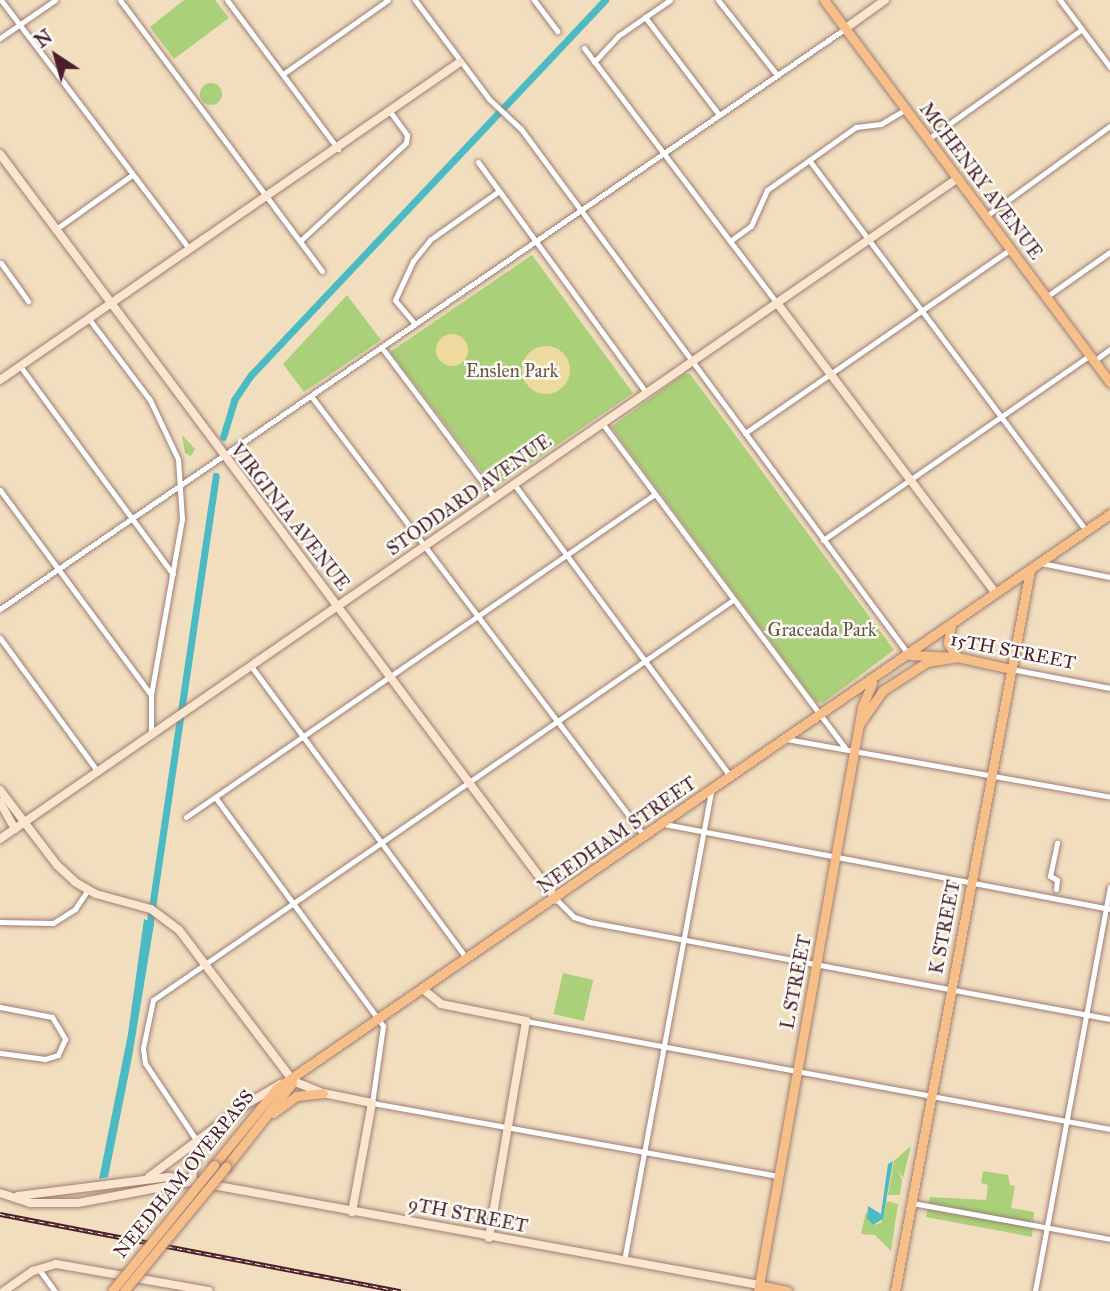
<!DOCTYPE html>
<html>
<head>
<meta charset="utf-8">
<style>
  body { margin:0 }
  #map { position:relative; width:1110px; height:1291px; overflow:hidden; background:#f1debf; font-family:"IM FELL Great Primer",serif }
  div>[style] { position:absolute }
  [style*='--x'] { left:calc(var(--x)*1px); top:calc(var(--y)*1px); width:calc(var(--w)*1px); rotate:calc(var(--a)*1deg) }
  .green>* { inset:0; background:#abd07a; transform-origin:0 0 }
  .round { border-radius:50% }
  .sand>* { inset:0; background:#eeda9e }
  .water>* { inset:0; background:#4bbac2 }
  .canal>* { height:7px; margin:-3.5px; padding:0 3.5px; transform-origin:3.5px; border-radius:3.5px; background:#4bbac2 }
  .roads { filter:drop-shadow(0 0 2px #9e7e75) drop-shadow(0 0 2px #9e7e75) }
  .street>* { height:5px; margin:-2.5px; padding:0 2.5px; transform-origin:2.5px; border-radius:2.5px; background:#fff }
  .secondary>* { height:8px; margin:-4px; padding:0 4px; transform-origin:4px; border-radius:4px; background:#fce5cf }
  .primary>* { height:9px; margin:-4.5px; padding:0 4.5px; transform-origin:4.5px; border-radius:4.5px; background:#f7be87 }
  .rail>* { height:4.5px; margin-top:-2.25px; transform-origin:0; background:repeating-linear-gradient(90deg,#fdfcf7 0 5px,#4a1f2b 0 10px); box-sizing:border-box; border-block:2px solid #4a1f2b }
  .bridges { filter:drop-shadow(0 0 2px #9e7e75) drop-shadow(0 0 2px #9e7e75) }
  .primary-bridge>* { height:9px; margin:-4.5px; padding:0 4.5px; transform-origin:4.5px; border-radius:4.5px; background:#f7be87 }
  span { translate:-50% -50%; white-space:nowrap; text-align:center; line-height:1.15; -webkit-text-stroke:5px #fdfcf7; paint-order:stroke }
  .street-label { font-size:19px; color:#4a1f2b }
  .park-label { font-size:19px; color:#675443 }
  .north { position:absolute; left:21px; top:21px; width:70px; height:70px; -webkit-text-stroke:5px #fdfcf7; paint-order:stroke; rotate:324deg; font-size:19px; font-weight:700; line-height:28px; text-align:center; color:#4a1f2b }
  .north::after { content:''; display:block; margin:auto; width:24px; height:32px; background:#4a1f2b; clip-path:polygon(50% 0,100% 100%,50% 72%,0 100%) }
</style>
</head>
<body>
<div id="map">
  <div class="green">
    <div style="clip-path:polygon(184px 0,215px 0,229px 18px,174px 59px,150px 27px)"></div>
    <div class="round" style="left:200px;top:83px;width:22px;height:22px"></div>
    <div style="clip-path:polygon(532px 255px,633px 393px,497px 486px,492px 485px,390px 352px)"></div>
    <div style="clip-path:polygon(347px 295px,381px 340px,304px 392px,283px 364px)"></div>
    <div style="clip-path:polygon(684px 374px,690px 374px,894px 650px,823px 703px,816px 702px,611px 427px)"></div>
    <div style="clip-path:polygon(182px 435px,195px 449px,191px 456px,185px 453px)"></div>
    <div style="left:563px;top:973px;width:31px;height:42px;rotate:13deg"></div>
    <div style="clip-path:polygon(911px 1146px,903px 1178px,898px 1170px,902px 1180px,900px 1195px,888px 1195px,894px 1161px)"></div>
    <div style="clip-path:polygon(983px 1171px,1008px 1175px,1010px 1185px,1015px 1186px,1011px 1208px,1034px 1212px,1032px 1237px,926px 1217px,930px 1197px,986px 1200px,988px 1185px,981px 1183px)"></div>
    <div style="clip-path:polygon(887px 1201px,898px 1204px,891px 1251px,875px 1235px,861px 1234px,866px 1212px,873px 1225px,881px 1223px)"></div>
  </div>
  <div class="sand">
    <div class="round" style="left:436px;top:334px;width:32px;height:32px"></div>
    <div class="round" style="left:522px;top:346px;width:48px;height:48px"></div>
  </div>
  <div class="water">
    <div style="clip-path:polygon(144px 919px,154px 924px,132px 1057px,108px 1177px,99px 1179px,128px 1034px)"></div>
    <div style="clip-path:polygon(893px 1161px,883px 1219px,873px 1225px,867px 1218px,868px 1206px,881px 1214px,888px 1164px)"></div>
  </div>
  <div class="canal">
    <div style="--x:223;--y:437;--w:39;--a:-73"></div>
    <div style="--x:234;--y:400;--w:30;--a:-56"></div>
    <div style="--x:251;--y:375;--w:516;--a:-46.65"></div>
    <div style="--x:149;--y:928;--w:457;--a:-81.6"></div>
  </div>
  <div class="roads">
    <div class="street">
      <div style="--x:1;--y:0;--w:312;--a:52.9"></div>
      <div style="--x:120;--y:0;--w:338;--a:53.3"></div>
      <div style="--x:227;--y:0;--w:186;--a:53.3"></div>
      <div style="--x:415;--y:0;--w:124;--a:53.2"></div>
      <div style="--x:489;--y:99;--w:44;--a:43.2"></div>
      <div style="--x:521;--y:129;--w:654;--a:53.59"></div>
      <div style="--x:534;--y:0;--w:39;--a:53"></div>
      <div style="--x:718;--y:0;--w:95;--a:51.8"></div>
      <div style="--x:1060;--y:0;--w:84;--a:53.3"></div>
      <div style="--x:645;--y:17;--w:123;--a:52.9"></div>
      <div style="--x:0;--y:38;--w:67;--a:-34.6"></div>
      <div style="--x:584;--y:48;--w:320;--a:52.9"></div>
      <div style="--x:594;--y:62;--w:35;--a:-47"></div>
      <div style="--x:618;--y:36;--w:63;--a:-34.7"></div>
      <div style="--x:283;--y:74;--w:128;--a:-35.2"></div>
      <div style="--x:928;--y:139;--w:189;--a:-35.5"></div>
      <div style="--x:809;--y:160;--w:462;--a:53.2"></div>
      <div style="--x:478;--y:162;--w:285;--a:53.9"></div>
      <div style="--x:986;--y:216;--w:153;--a:-36"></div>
      <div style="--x:56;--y:229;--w:93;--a:-35.4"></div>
      <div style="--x:300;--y:241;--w:144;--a:-42.8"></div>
      <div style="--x:406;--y:143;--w:8;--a:-83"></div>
      <div style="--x:407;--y:135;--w:29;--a:-126"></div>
      <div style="--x:730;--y:241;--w:26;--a:-36"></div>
      <div style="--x:751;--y:226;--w:39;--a:-66"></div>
      <div style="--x:767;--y:190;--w:109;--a:-35.3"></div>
      <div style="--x:856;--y:127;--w:25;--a:-7"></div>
      <div style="--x:881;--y:124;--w:29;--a:-31"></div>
      <div style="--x:1;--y:263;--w:47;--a:54.6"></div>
      <div style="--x:1046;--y:297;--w:78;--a:-35.1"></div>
      <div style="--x:89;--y:319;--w:101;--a:53"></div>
      <div style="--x:150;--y:400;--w:65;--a:64.6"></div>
      <div style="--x:178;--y:459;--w:60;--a:86.2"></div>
      <div style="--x:182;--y:519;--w:179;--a:100"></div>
      <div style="--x:151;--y:695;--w:37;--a:90"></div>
      <div style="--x:415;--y:324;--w:31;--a:-130"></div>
      <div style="--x:395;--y:300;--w:43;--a:-65.2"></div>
      <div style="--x:413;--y:261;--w:28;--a:-51"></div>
      <div style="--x:431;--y:239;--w:83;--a:-35.2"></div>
      <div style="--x:382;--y:348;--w:186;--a:53.1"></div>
      <div style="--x:1094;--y:361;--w:20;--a:-37"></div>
      <div style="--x:20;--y:366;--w:258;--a:53.7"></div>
      <div style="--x:311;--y:396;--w:553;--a:52.86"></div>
      <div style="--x:602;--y:423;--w:406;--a:53.2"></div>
      <div style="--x:745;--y:433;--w:323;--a:-34.7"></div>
      <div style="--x:514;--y:484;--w:365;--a:53.5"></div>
      <div style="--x:0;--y:490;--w:255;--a:53.6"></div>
      <div style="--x:823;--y:540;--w:325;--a:-34.7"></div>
      <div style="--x:1041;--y:563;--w:70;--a:11.5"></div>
      <div style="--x:0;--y:609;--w:1026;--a:-34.48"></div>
      <div style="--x:0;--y:638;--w:166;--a:53.8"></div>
      <div style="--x:251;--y:666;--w:364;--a:53.6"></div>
      <div style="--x:1011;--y:669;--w:101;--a:10.9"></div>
      <div style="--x:786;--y:739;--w:329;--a:10.1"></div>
      <div style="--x:215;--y:797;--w:284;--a:53.7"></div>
      <div style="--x:383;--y:1026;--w:78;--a:98.1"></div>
      <div style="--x:372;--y:1103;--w:413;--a:10.2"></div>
      <div style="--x:186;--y:817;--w:569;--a:-34.56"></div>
      <div style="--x:664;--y:824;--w:454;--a:10.8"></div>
      <div style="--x:1056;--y:889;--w:9;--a:-84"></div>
      <div style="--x:1057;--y:880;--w:8;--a:-150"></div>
      <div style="--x:1050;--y:876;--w:34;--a:-78"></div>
      <div style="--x:556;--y:899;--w:25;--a:45"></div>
      <div style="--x:574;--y:917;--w:16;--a:18"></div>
      <div style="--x:589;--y:922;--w:530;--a:10.55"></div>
      <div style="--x:0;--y:922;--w:53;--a:1.1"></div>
      <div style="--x:53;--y:923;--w:26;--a:-32"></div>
      <div style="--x:75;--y:909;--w:23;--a:-56"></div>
      <div style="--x:0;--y:1007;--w:53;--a:10.9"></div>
      <div style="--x:52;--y:1017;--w:26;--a:59"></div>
      <div style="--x:65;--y:1039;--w:17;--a:114"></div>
      <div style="--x:58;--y:1055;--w:14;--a:163"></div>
      <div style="--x:45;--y:1059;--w:45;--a:-172.4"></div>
      <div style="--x:526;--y:1021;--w:594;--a:10.48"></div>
      <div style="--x:197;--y:1141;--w:94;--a:-123.7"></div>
      <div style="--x:145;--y:1063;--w:15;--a:-98"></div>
      <div style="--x:143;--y:1048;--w:49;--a:-78.2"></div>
      <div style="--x:153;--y:1000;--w:705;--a:-34.59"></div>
      <div style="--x:912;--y:1203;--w:201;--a:10.3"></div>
      <div style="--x:624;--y:1261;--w:477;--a:-79.5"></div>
      <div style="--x:38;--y:1268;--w:29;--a:54"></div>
      <div style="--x:1035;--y:1291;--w:411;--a:-79.5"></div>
    </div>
    <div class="secondary">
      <div style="--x:846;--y:28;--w:48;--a:-35.7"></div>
      <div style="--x:0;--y:154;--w:930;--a:53.27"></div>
      <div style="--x:777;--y:303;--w:364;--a:53"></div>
      <div style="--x:0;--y:380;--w:559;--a:-34.66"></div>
      <div style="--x:0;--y:790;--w:94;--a:52.8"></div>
      <div style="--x:57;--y:865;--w:25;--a:43"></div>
      <div style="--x:75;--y:882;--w:24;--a:30"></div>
      <div style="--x:96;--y:894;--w:57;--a:15.3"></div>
      <div style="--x:151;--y:909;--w:35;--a:37"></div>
      <div style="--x:179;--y:930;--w:189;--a:52.9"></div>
      <div style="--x:293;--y:1081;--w:32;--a:22"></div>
      <div style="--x:323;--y:1093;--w:50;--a:11.5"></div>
      <div style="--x:372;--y:1103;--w:111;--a:100.4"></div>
      <div style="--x:0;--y:802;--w:31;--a:61"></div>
      <div style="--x:0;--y:839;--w:1164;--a:-34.6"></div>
      <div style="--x:424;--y:990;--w:22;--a:39"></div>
      <div style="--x:441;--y:1004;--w:87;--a:11.3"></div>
      <div style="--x:526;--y:1021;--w:220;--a:99.7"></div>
      <div style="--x:149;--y:1177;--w:120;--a:-36.9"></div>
      <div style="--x:245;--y:1105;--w:42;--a:-30.3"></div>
      <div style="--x:192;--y:1181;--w:40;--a:-82.9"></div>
      <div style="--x:0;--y:1193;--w:32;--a:18"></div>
      <div style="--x:30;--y:1203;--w:48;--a:0"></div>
      <div style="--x:78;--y:1203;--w:113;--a:-10.7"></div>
      <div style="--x:18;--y:1196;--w:152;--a:-7.2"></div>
      <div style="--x:169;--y:1177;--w:600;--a:10.37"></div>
      <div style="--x:4;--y:1291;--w:35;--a:-35"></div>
      <div style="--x:33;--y:1271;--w:24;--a:-17"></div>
      <div style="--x:56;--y:1264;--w:155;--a:10"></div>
    </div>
    <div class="primary">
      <div style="--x:824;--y:0;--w:478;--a:53.2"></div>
      <div style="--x:910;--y:655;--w:47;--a:2.4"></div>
      <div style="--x:957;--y:657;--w:55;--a:12.5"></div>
      <div style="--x:860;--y:723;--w:39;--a:-55"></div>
      <div style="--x:882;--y:691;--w:54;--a:-32.8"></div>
      <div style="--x:927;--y:662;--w:30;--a:-9"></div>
      <div style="--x:957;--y:657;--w:17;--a:-123"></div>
      <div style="--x:948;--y:643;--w:18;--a:-81"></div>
      <div style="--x:273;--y:1113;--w:29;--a:-36"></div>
      <div style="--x:296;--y:1096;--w:27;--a:-6"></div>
      <div style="--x:214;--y:1165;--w:99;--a:-50.7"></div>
      <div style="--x:277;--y:1088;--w:1012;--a:-34.57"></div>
      <div style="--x:226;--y:1167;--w:107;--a:-51.8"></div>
      <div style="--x:759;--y:1285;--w:29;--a:12"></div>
      <div style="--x:758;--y:1291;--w:593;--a:-79.9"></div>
      <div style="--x:862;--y:707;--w:26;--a:-67"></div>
      <div style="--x:895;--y:1291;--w:734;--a:-79.39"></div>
    </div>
  </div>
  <div class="rail">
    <div style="--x:0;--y:1214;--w:408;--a:10.9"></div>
  </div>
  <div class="bridges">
    <div class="primary-bridge">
      <div style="--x:112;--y:1291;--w:162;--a:-51"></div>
      <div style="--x:124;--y:1291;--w:161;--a:-50.6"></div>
    </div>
  </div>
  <div class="street-label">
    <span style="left:981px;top:181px;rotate:53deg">MCHENRY AVENUE</span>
    <span style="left:469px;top:495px;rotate:-35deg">STODDARD AVENUE</span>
    <span style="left:290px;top:517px;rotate:52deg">VIRGINIA AVENUE</span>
    <span style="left:1013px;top:651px;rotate:11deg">15TH STREET</span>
    <span style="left:617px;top:835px;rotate:-35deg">NEEDHAM STREET</span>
    <span style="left:945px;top:927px;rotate:-79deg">K STREET</span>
    <span style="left:796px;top:982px;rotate:-79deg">L STREET</span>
    <span style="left:184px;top:1174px;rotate:-51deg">NEEDHAM OVERPASS</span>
    <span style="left:468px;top:1215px;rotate:11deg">9TH STREET</span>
  </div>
  <div class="park-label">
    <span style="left:512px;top:371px">Enslen Park</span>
    <span style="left:822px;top:630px">Graceada Park</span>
  </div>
  <div class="north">N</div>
</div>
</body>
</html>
